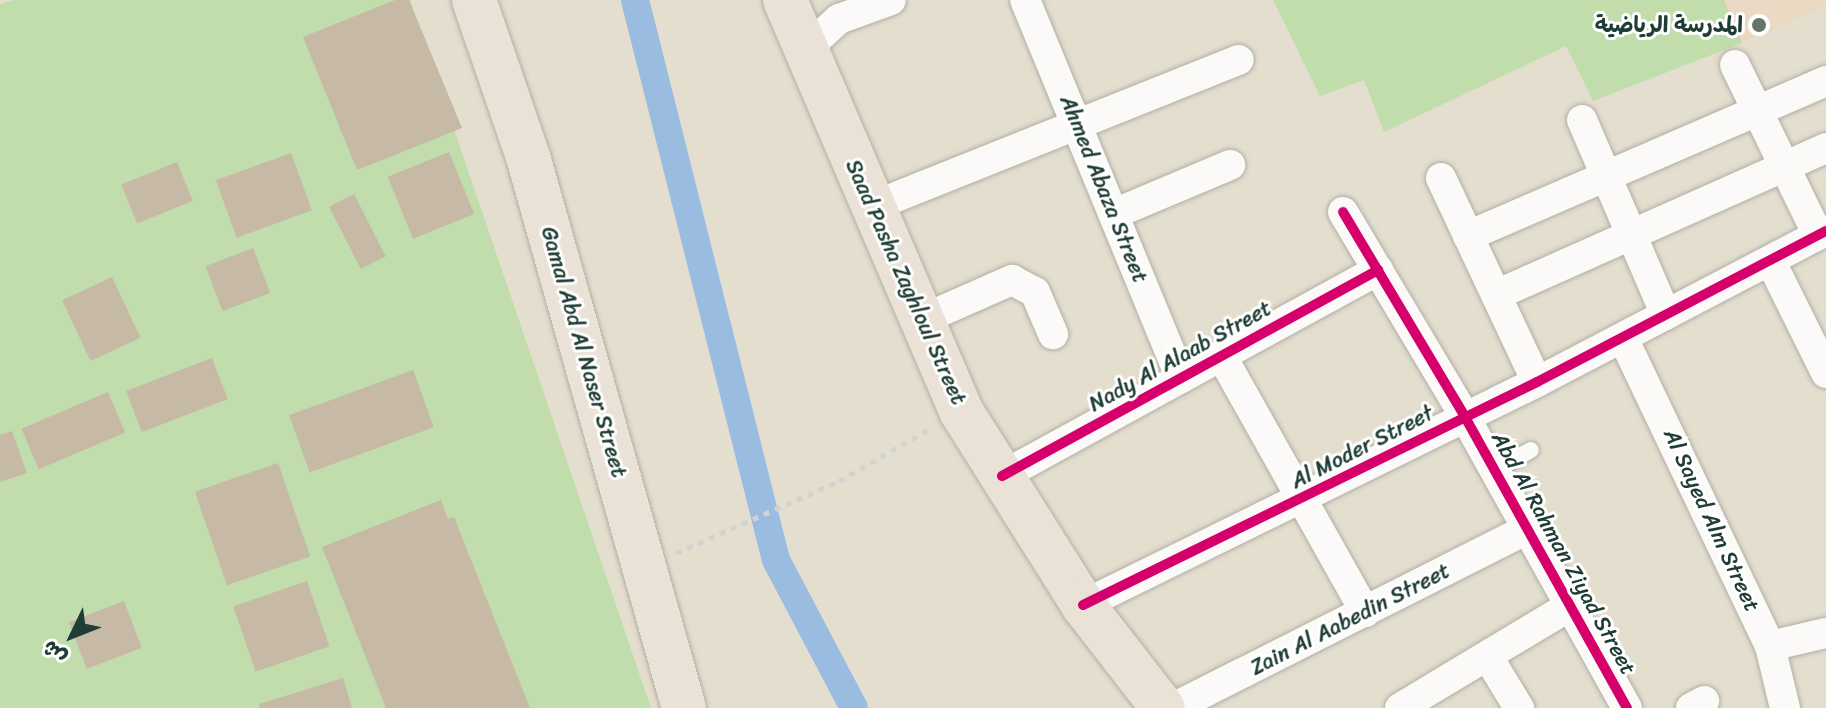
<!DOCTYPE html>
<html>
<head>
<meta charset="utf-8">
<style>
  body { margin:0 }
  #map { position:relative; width:1826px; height:708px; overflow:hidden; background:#e4dece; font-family:Sriracha,"Playpen Sans Arabic",sans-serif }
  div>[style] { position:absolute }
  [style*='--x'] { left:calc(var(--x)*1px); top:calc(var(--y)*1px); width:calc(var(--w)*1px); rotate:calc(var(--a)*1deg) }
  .built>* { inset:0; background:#eadac4 }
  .green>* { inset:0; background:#c0ddab }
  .canal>* { height:28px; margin:-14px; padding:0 14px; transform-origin:14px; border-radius:14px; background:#9abce0 }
  .building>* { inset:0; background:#c6b9a6; transform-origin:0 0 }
  .path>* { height:5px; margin-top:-2.5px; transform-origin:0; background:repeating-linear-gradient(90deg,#d2d2ce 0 6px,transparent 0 12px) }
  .roads { filter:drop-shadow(0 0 2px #b0b0a4) drop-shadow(0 0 2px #b0b0a4) }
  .service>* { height:16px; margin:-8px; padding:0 8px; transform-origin:8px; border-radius:8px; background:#fbfaf8 }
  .minor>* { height:30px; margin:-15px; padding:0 15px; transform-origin:15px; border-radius:15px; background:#fbfaf8 }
  .trunk>* { height:44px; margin:-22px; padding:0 22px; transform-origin:22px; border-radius:22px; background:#ebe2d7 }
  .cycleway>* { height:10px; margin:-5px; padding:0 5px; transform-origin:5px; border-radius:5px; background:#d6006c }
  .dots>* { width:22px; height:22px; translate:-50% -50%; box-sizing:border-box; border:4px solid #fff; border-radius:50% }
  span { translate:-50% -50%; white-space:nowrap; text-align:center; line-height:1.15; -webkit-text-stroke:6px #fff; paint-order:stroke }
  .poi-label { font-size:22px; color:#1f3d34; font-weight:700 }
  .right { translate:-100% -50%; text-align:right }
  .street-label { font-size:22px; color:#1f3d34 }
  .north { position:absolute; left:32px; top:596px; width:80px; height:80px; -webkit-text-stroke:6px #fff; paint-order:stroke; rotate:227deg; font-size:22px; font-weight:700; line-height:32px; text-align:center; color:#1f3d34 }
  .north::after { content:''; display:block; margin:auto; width:28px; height:36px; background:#1f3d34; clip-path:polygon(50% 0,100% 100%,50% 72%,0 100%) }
</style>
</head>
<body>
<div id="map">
  <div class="built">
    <div style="clip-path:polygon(1724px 0,1826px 0,1826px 6px,1742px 43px)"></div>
  </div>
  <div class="green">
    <div style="clip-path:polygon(13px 0,410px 0,651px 708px,0 708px,0 4px)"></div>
    <div style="clip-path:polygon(1273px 0,1724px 0,1742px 43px,1593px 101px,1566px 46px,1384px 132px,1364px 80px,1320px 96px)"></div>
  </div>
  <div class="canal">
    <div style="--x:635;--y:0;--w:577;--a:75.87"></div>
    <div style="--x:776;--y:560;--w:167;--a:62.2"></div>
  </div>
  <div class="building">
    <div style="clip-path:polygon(395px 0,409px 0,462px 128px,357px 170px,303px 37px)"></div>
    <div style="left:449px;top:152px;width:67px;height:66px;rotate:68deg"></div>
    <div style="left:291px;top:153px;width:61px;height:80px;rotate:70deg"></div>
    <div style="left:177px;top:162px;width:42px;height:60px;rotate:68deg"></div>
    <div style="left:354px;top:194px;width:70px;height:28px;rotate:63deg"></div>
    <div style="left:253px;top:248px;width:48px;height:51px;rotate:69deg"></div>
    <div style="left:112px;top:277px;width:67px;height:55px;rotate:65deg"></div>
    <div style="left:212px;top:358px;width:44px;height:92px;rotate:69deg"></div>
    <div style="left:413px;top:370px;width:61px;height:132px;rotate:70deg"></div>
    <div style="left:108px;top:392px;width:44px;height:94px;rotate:67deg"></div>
    <div style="clip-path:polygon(12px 431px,27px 473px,0 482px,0 435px)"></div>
    <div style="left:278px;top:463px;width:99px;height:88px;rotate:71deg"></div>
    <div style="clip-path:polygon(441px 500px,448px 519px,454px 517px,530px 708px,386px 708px,322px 547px)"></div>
    <div style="left:307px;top:581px;width:69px;height:78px;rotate:71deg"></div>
    <div style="left:124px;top:601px;width:50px;height:59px;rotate:69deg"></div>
    <div style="clip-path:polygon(343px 678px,352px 708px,260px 708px,259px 704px)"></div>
  </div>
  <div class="path">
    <div style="--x:676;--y:553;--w:178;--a:-23.8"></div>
    <div style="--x:839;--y:481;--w:108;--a:-29.9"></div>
  </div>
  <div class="roads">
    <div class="service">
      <div style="--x:1495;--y:470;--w:41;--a:-29.1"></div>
    </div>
    <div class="minor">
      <div style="--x:1025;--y:0;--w:409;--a:67.6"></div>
      <div style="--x:806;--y:49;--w:45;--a:-42.3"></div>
      <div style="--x:839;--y:19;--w:55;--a:-20.1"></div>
      <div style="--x:1735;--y:65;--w:189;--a:64"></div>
      <div style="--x:1582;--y:120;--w:212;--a:66.7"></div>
      <div style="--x:1441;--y:178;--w:225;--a:64.8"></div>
      <div style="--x:871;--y:207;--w:396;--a:-21.8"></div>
      <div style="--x:1343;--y:212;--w:239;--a:59.2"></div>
      <div style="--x:1465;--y:417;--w:333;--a:60.9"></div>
      <div style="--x:1116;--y:213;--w:124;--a:-22.8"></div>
      <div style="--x:1468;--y:236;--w:390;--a:-23.4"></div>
      <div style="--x:1771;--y:262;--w:124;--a:63.6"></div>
      <div style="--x:1496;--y:295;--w:361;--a:-24"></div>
      <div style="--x:919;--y:321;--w:102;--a:-23.8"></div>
      <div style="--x:1012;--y:280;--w:26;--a:28"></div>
      <div style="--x:1035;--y:292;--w:46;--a:66.8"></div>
      <div style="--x:1623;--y:338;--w:341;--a:64.5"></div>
      <div style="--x:1770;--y:646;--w:64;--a:76.4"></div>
      <div style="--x:1221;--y:355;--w:295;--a:60.7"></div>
      <div style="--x:1002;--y:476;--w:429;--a:-28.7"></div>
      <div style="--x:1083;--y:605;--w:506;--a:-26.16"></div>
      <div style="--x:1537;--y:382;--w:326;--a:-27.6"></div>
      <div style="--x:1770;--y:646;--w:57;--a:-13.1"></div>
      <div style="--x:1488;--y:657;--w:60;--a:58.7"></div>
      <div style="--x:1173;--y:708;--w:398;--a:-26.8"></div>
      <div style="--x:1400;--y:708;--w:198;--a:-31"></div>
      <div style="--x:1691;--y:708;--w:15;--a:-28"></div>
    </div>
    <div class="trunk">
      <div style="--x:474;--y:0;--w:169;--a:71"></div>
      <div style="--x:529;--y:160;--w:569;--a:74.21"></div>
      <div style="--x:785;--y:0;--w:447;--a:66.8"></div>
      <div style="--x:961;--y:411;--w:229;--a:57.8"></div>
      <div style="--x:1083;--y:605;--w:130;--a:52.2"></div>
    </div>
  </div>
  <div class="cycleway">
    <div style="--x:1343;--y:212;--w:239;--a:59.2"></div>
    <div style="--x:1465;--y:417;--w:333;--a:60.9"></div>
    <div style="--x:1002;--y:476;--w:429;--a:-28.7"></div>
    <div style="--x:1083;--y:605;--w:506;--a:-26.16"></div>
    <div style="--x:1537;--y:382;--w:326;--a:-27.6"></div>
  </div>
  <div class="dots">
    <div style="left:1759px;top:25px;background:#64756a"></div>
  </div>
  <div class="poi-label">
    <span class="right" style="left:1743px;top:25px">المدرسة الرياضية</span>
  </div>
  <div class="street-label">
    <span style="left:1104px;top:189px;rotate:68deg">Ahmed Abaza Street</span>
    <span style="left:906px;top:282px;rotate:66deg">Saad Pasha Zaghloul Street</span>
    <span style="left:584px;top:352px;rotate:74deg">Gamal Abd Al Naser Street</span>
    <span style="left:1180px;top:356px;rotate:-29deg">Nady Al Alaab Street</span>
    <span style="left:1362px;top:447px;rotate:-27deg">Al Moder Street</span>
    <span style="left:1712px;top:520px;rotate:65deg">Al Sayed Alm Street</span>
    <span style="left:1564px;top:553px;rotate:61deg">Abd Al Rahman Ziyad Street</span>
    <span style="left:1350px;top:619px;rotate:-27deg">Zain Al Aabedin Street</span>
  </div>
  <div class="north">ش</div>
</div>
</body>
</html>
